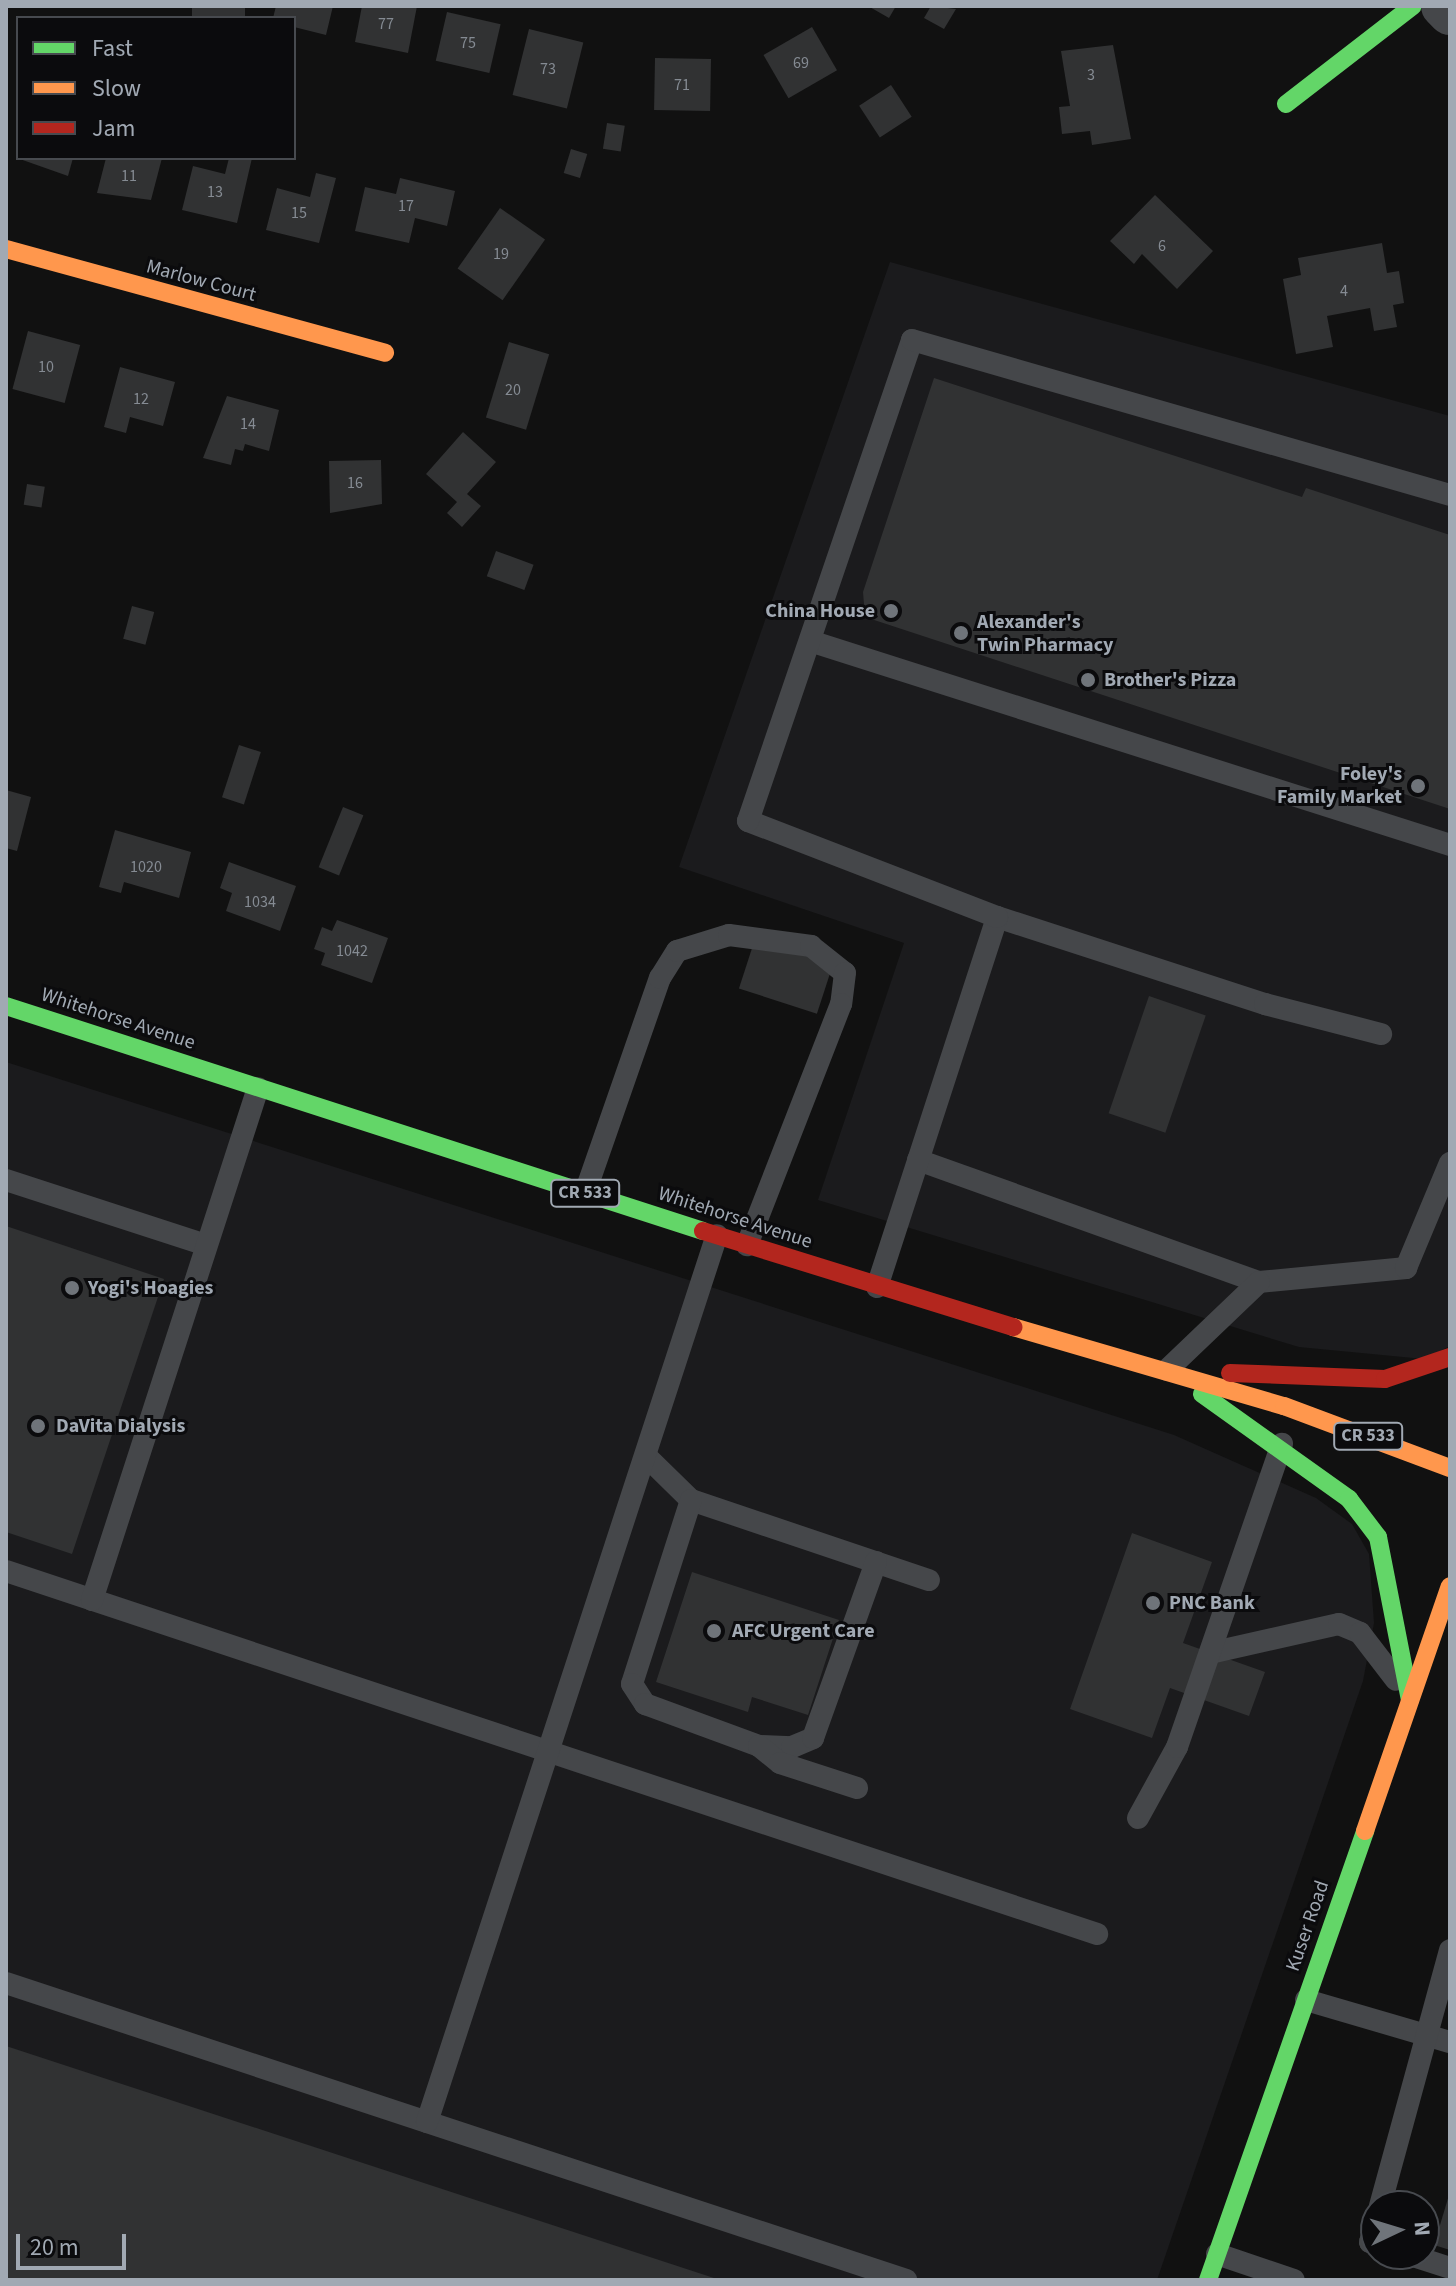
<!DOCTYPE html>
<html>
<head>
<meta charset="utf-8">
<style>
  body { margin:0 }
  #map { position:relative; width:1456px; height:2286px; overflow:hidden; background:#111; font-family:"Source Sans 3",sans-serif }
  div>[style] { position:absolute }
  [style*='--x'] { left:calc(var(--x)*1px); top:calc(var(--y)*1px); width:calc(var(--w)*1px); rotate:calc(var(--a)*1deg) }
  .built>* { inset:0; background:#1b1b1d }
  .building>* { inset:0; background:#313233; transform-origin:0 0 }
  .lane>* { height:22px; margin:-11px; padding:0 11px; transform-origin:11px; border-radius:11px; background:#45474a }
  .street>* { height:44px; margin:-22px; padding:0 22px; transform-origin:22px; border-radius:22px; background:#45474a }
  .fast>* { height:18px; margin:-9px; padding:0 9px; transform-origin:9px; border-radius:9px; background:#63d668 }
  .slow>* { height:18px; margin:-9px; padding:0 9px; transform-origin:9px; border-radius:9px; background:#ff974d }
  .jam>* { height:18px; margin:-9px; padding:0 9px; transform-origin:9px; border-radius:9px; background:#b3261e }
  .dots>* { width:22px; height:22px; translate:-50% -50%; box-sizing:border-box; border:4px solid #0b0b0d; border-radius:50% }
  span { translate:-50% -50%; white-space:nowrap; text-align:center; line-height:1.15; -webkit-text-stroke:6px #0b0b0d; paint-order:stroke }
  .number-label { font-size:16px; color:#858b93 }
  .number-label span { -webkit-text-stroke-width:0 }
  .shield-label span { padding:2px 6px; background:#0b0b0d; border:2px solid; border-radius:6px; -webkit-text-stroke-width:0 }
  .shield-label { font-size:18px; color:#a1a9b3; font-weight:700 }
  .street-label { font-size:20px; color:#a1a9b3 }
  .poi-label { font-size:20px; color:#a1a9b3; font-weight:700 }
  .right { translate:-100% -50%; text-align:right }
  .left { translate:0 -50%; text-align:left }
  .frame { position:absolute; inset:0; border:8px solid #a1a9b3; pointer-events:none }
  .legend { position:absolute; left:16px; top:16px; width:280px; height:144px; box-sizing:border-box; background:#0b0b0d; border:2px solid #474a4f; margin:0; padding:10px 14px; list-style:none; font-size:24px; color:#a1a9b3 }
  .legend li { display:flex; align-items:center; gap:16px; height:40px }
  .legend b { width:40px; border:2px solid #474a4f }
  .north { position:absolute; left:1360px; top:2190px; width:80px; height:80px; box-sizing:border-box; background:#0b0b0d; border:2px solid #474a4f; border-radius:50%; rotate:86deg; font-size:22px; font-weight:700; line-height:32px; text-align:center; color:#a1a9b3 }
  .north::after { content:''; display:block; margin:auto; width:28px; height:36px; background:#6f747a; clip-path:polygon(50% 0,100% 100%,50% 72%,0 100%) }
  .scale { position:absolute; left:16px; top:2234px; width:110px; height:36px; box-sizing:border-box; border:4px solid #a1a9b3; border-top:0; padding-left:10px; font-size:24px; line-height:28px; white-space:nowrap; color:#a1a9b3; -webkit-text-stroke:6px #0b0b0d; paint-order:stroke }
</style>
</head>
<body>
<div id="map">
  <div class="built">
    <div style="clip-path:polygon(890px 262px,1450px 416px,1450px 1346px,1424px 1359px,1299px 1347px,818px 1200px,904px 943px,679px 867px)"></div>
    <div style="clip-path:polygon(6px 1062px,1174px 1435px,1316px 1498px,1352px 1524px,1369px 1554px,1374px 1623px,1363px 1681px,1157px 2280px,6px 2280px)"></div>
  </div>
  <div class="building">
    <div style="left:192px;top:6px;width:53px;height:12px"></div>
    <div style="clip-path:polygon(276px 6px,333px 6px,326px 35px,294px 27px,294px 18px,273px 18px)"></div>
    <div style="clip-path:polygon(362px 6px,417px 6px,408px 53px,355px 42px)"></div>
    <div style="clip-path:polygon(868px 6px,896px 6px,889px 18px)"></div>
    <div style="clip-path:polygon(931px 6px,956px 9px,944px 29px,924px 18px)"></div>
    <div style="left:447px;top:12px;width:55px;height:50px;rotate:13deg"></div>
    <div style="left:812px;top:27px;width:50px;height:56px;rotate:60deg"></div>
    <div style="left:529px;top:29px;width:56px;height:68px;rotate:14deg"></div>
    <div style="clip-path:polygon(1113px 45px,1131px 139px,1092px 145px,1090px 131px,1062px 134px,1059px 107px,1070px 106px,1061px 51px)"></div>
    <div style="left:655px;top:58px;width:56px;height:52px;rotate:1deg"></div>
    <div style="left:891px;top:85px;width:38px;height:38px;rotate:57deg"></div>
    <div style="left:607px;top:123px;width:18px;height:26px;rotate:9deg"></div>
    <div style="left:571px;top:149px;width:17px;height:25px;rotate:17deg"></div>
    <div style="clip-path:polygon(17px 158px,73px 158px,68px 176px)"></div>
    <div style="clip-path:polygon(106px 158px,162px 158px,151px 200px,97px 193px)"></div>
    <div style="clip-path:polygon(229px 158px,252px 158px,237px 223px,182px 210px,193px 166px,225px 174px)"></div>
    <div style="clip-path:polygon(316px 173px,336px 178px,319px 243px,266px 230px,277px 188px,310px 197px)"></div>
    <div style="clip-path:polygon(400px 178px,455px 191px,447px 226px,415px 218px,409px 243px,355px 231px,365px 187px,396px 194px)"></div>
    <div style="clip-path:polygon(1155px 195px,1213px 251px,1177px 289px,1142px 254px,1134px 264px,1110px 241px)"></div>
    <div style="left:500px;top:208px;width:55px;height:74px;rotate:35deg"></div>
    <div style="clip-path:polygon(1382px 243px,1387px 273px,1399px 271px,1404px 303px,1393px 305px,1397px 327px,1374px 331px,1370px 308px,1327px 316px,1333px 347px,1296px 354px,1283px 279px,1301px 275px,1298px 258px)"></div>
    <div style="left:28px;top:331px;width:54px;height:60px;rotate:15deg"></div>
    <div style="left:509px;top:342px;width:42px;height:79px;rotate:17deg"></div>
    <div style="clip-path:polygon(120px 367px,175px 382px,163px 426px,130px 417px,126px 433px,104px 427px)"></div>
    <div style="clip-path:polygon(934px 378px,1302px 497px,1306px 488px,1450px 535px,1450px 809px,865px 617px,863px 592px)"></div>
    <div style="clip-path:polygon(227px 396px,279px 410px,269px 451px,245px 444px,243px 451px,235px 449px,231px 465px,203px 458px)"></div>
    <div style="clip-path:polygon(463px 432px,496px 462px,467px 494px,481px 506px,462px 527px,447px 513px,457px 502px,426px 474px)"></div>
    <div style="clip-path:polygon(381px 460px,382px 504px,330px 513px,329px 461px)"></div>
    <div style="left:27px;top:484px;width:18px;height:21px;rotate:9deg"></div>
    <div style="left:496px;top:551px;width:40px;height:27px;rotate:20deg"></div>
    <div style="left:132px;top:606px;width:23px;height:34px;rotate:15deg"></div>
    <div style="left:239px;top:745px;width:23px;height:55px;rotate:18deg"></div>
    <div style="clip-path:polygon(6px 790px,31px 797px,17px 851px,6px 848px)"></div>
    <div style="left:343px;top:807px;width:22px;height:65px;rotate:22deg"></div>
    <div style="clip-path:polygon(115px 830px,191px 852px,179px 898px,124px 882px,121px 893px,99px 887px)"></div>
    <div style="clip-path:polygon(229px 862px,296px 886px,280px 931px,226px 911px,232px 893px,220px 888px)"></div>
    <div style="clip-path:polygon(337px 920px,388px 938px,372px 983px,321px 965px,325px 953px,314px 949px,322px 927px,332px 931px)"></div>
    <div style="left:755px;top:939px;width:82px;height:52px;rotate:18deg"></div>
    <div style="left:1149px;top:996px;width:60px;height:124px;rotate:19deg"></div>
    <div style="clip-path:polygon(6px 1226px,164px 1279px,72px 1554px,6px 1532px)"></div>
    <div style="clip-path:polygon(1132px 1533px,1212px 1562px,1183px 1643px,1265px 1672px,1249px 1716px,1170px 1688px,1152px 1738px,1070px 1709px)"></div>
    <div style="clip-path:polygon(692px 1572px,839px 1620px,808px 1715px,752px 1697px,748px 1712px,656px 1682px)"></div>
    <div style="clip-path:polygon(6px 2046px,717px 2279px,717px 2280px,6px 2280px)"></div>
    <div style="clip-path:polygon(1449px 2195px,1450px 2195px,1450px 2250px,1434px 2245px)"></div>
  </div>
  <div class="lane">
    <div style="--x:810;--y:641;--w:672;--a:17.68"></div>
    <div style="--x:997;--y:917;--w:282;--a:18"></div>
    <div style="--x:1265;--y:1004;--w:120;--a:14.5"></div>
    <div style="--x:918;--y:1160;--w:362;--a:19.7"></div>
    <div style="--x:1259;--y:1282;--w:148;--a:-5.4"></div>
    <div style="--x:1406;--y:1268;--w:114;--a:-67.3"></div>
    <div style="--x:6;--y:1180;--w:210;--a:18"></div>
    <div style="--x:585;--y:1193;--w:228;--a:-70.8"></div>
    <div style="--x:660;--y:978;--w:32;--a:-58"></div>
    <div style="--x:677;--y:951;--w:54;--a:-17.1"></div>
    <div style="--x:729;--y:935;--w:83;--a:7.6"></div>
    <div style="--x:811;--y:946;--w:43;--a:38.5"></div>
    <div style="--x:845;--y:973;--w:31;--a:97"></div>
    <div style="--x:841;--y:1004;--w:259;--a:111.3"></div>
    <div style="--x:877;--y:1287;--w:389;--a:-72"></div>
    <div style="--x:997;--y:917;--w:267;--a:-158.9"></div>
    <div style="--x:748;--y:821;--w:508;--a:-71.17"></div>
    <div style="--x:912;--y:340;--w:560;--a:16.07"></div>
    <div style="--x:1167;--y:1370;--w:127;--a:-43.7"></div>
    <div style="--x:646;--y:1456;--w:63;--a:44.4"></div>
    <div style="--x:691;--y:1500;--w:251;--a:18.6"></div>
    <div style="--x:691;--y:1500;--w:193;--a:107.8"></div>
    <div style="--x:632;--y:1684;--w:24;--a:57"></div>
    <div style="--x:645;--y:1704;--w:121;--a:20.2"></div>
    <div style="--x:759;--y:1746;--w:33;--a:2"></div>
    <div style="--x:792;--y:1747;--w:23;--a:-23"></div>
    <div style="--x:813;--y:1738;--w:187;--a:-70.3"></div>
    <div style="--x:6;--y:1571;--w:1150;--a:18.4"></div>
    <div style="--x:92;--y:1600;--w:538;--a:-72.04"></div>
    <div style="--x:1210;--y:1653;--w:132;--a:-12.7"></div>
    <div style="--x:1339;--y:1624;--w:23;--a:23"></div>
    <div style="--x:1360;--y:1633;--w:59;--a:52.5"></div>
    <div style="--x:759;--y:1746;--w:27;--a:39"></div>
    <div style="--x:780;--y:1763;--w:81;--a:18"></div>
    <div style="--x:1138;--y:1818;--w:81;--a:-61.2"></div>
    <div style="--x:1177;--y:1747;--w:321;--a:-70.9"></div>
    <div style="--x:6;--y:1983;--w:948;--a:18.26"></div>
    <div style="--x:1306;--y:2000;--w:150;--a:16.3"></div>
    <div style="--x:427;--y:2122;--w:933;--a:-71.9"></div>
    <div style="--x:1380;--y:2206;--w:265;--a:-74.7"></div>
    <div style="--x:1376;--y:2220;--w:23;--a:105"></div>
    <div style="--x:1370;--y:2242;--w:6;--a:18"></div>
    <div style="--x:1217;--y:2254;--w:81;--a:18.7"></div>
    <div style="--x:1407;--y:2254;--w:45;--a:18"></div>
  </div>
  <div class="street">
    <div style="--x:1443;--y:6;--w:10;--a:45"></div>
  </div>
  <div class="fast">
    <div style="--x:1286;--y:104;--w:160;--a:-37.7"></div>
    <div style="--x:6;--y:1006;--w:732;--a:17.89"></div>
    <div style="--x:1202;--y:1394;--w:181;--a:35.5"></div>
    <div style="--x:1349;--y:1499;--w:48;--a:52.7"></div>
    <div style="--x:1378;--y:1537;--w:166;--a:78.9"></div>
    <div style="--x:1208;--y:2280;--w:476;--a:-70.7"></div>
  </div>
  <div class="slow">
    <div style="--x:6;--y:249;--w:393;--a:15.3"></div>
    <div style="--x:1013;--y:1327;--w:282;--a:16.3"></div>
    <div style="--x:1284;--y:1406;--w:177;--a:20.5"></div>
    <div style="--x:1365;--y:1831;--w:259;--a:-70.9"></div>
  </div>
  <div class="jam">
    <div style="--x:703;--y:1231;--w:325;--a:17.2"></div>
    <div style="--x:1230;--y:1373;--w:155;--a:2.2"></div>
    <div style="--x:1385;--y:1379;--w:69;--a:-18.7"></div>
  </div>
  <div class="dots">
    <div style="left:891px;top:611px;background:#6f747a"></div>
    <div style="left:961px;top:633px;background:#6f747a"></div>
    <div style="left:1088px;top:680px;background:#6f747a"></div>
    <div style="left:1418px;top:786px;background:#6f747a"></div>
    <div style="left:72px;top:1288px;background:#6f747a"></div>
    <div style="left:38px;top:1426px;background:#6f747a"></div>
    <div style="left:1153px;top:1603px;background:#6f747a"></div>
    <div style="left:714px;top:1631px;background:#6f747a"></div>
  </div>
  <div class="number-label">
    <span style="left:386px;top:24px">77</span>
    <span style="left:468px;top:43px">75</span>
    <span style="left:801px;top:63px">69</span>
    <span style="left:548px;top:69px">73</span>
    <span style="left:1091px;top:75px">3</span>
    <span style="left:682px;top:85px">71</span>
    <span style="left:129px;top:176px">11</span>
    <span style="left:215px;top:192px">13</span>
    <span style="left:406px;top:206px">17</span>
    <span style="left:299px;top:213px">15</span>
    <span style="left:1162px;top:246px">6</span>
    <span style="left:501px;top:254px">19</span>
    <span style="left:1344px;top:291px">4</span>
    <span style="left:46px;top:367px">10</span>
    <span style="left:513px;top:390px">20</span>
    <span style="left:141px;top:399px">12</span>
    <span style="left:248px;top:424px">14</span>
    <span style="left:355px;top:483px">16</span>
    <span style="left:146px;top:867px">1020</span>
    <span style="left:260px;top:902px">1034</span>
    <span style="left:352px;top:951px">1042</span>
  </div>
  <div class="shield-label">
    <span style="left:585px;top:1193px">CR 533</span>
    <span style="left:1368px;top:1436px">CR 533</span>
  </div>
  <div class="street-label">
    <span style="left:201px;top:281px;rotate:15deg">Marlow Court</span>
    <span style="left:118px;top:1019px;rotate:18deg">Whitehorse Avenue</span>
    <span style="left:735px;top:1218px;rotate:18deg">Whitehorse Avenue</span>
    <span style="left:1308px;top:1926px;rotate:-71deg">Kuser Road</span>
  </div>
  <div class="poi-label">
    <span class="right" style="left:875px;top:611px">China House</span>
    <span class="left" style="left:977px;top:634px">Alexander's<br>Twin Pharmacy</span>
    <span class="left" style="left:1104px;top:680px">Brother's Pizza</span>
    <span class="right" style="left:1402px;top:786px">Foley's<br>Family Market</span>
    <span class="left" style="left:88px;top:1288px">Yogi's Hoagies</span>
    <span class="left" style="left:56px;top:1426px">DaVita Dialysis</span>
    <span class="left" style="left:1169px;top:1603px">PNC Bank</span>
    <span class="left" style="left:732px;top:1631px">AFC Urgent Care</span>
  </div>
  <div class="frame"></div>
  <ul class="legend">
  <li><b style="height:10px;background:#63d668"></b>Fast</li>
  <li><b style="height:10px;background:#ff974d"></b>Slow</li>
  <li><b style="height:10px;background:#b3261e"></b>Jam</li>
  </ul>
  <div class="north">N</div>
  <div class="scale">20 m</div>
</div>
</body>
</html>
